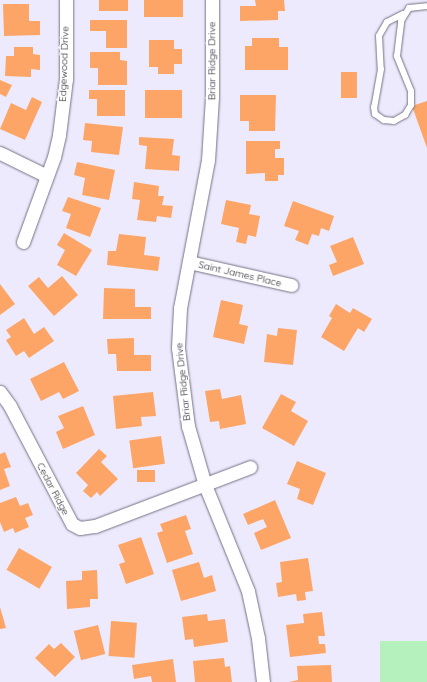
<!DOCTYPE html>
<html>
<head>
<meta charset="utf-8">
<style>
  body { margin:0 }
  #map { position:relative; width:427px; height:682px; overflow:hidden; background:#eeeafd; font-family:Quicksand,sans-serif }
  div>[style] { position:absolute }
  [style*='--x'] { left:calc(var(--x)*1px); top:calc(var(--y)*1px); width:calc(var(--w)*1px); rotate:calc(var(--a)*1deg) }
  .green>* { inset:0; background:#b4f1bc; transform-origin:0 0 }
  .building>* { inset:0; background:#fca567; transform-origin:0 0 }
  .roads { filter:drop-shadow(0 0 1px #747185) drop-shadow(0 0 1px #747185) }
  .service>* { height:6px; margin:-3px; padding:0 3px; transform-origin:3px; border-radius:3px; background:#fff }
  .minor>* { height:13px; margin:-6.5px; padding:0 6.5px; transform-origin:6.5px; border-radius:6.5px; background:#fff }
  span { translate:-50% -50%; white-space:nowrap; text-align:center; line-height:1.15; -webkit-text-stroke:3px #fff; paint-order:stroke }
  .street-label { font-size:10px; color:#2b2932 }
</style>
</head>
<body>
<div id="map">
  <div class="green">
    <div style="left:380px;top:641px;width:47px;height:41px"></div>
  </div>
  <div class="building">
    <div style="left:99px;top:0;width:29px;height:11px"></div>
    <div style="left:144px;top:0;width:39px;height:17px"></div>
    <div style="clip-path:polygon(255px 0,284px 0,285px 11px,278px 11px,278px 20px,240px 21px,240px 6px,256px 6px)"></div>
    <div style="clip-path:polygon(3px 4px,29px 4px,29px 21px,40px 21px,40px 35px,4px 36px)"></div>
    <div style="clip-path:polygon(90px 20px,127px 20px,127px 48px,106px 48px,106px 31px,90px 31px)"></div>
    <div style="clip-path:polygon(252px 38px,279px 38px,279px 47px,288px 47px,288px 70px,245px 70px,245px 46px,252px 46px)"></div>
    <div style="clip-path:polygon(149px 40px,174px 40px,174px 49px,182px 49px,182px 64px,174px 64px,174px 74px,158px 74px,158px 67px,149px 67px)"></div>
    <div style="clip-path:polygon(14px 47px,33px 47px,33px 54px,40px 55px,40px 70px,31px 69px,31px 77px,5px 76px,6px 56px,14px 56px)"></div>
    <div style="clip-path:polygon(90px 52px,120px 52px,120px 60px,127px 61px,127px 85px,98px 85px,98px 68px,90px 68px)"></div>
    <div style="left:341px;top:72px;width:16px;height:26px"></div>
    <div style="clip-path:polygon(0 80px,12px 85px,6px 97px,0 94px)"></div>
    <div style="clip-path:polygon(89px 90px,125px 90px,125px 116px,97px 116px,97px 99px,89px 99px)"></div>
    <div style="left:145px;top:90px;width:37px;height:28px"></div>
    <div style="clip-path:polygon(240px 95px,276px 95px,275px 131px,249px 131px,249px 121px,240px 121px)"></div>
    <div style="clip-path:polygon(32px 97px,42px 102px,25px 140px,0 129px,11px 103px,26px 110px)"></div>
    <div style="clip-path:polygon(427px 101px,427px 148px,412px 106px)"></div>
    <div style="clip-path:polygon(85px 123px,123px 127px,119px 155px,91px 152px,92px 141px,83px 140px)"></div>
    <div style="clip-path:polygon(139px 137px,174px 139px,172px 155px,180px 156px,179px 171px,145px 169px,147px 146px,139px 145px)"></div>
    <div style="clip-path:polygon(246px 141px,280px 141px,280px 149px,275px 149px,275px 158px,284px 158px,284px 175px,278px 175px,278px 181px,265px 181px,265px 173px,246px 174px)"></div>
    <div style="clip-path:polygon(77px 162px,115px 170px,109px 200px,82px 195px,85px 178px,74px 175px)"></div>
    <div style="clip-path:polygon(134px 182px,159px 186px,158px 196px,164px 196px,162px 205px,173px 206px,171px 218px,157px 216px,156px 222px,137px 220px,140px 200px,132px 199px)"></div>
    <div style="clip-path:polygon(68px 197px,101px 208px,90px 237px,66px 228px,71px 214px,62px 211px)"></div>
    <div style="clip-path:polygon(226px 200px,251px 205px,249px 214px,260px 216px,256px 237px,248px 235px,246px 244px,236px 242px,239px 228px,221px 224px)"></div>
    <div style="clip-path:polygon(293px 201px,334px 216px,329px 231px,321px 228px,319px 236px,312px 234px,308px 245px,295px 240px,299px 231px,284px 226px)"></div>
    <div style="clip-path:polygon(64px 233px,92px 250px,76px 276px,57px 265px,65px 250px,57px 245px)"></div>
    <div style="clip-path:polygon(119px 234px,146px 237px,144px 255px,160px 257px,158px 271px,107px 265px,108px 251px,116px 251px)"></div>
    <div style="clip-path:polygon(353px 237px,364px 264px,333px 276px,329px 265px,337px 262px,330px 246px)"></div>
    <div style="clip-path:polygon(62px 276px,78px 295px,54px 316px,28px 286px,39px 277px,48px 288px)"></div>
    <div style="clip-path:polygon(0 284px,15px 304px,0 315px)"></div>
    <div style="clip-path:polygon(104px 288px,135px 289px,135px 307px,151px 307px,151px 319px,103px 319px)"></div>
    <div style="clip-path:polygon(221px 300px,243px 305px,239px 324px,248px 326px,244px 344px,213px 337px)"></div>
    <div style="clip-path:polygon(336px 304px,350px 313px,353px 308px,372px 319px,364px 332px,358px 328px,344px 351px,321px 337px,332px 318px,329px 316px)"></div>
    <div style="clip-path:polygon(24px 318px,34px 334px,44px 327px,54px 341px,29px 358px,24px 351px,16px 356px,6px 340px,11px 337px,6px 330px)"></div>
    <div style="clip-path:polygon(278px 328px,297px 330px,293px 365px,264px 362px,267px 334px,277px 336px)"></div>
    <div style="clip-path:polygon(134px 338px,134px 355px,151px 355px,151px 371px,117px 371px,116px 354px,108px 354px,107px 339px)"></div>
    <div style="clip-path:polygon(64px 362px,79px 391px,63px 399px,59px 392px,41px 401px,30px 379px)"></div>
    <div style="clip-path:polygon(220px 389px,222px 399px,241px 395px,246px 424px,220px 429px,219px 421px,210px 422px,205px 391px)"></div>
    <div style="clip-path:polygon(153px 392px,156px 416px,141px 417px,142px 426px,116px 429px,113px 396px)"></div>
    <div style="clip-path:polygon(281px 394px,296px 402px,291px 411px,308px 421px,294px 446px,262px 428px)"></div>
    <div style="clip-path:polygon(83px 406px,95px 435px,63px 449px,56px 432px,64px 428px,58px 416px)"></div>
    <div style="left:161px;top:436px;width:28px;height:32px;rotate:82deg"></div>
    <div style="clip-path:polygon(99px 449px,107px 456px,101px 462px,118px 479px,100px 496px,97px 492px,91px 498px,83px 491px,88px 485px,76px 473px)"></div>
    <div style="clip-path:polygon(5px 452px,11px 467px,4px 469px,10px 486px,0 490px,0 454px)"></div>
    <div style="clip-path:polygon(297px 461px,326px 473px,313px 505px,297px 499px,300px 489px,287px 484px)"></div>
    <div style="left:137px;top:470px;width:18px;height:12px"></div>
    <div style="clip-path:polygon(16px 497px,20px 506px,28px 503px,33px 515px,25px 518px,29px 527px,15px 533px,13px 528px,4px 532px,0 522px,0 503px)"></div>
    <div style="clip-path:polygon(275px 500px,291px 538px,261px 550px,254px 533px,267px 527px,263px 519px,248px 525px,243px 514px)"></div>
    <div style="clip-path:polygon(186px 515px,191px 529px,185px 531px,193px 554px,167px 563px,157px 533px,163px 531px,160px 524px)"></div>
    <div style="clip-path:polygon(141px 537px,154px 574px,126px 584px,119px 564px,125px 562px,118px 545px)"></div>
    <div style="left:19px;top:548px;width:38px;height:25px;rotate:30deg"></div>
    <div style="clip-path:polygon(308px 558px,313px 591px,305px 592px,306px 600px,297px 601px,296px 594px,278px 597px,276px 583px,282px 582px,280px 562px)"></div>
    <div style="clip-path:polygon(199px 562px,204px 578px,212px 575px,216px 591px,181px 601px,172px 570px)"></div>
    <div style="clip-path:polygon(97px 570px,98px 599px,90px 599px,90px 607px,67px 609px,66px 581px,82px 580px,82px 571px)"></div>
    <div style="clip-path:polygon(0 607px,6px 628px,0 629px)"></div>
    <div style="clip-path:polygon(322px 612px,325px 636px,318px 636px,319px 644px,325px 644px,326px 653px,290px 657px,286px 625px,304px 623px,303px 614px)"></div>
    <div style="clip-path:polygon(207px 614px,208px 621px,225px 619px,228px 642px,194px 647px,193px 639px,185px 640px,182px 617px)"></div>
    <div style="left:111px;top:621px;width:26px;height:35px;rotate:4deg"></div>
    <div style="left:98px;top:625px;width:30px;height:25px;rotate:76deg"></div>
    <div style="clip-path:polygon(61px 643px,75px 657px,55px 677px,35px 658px,49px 644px,54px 649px)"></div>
    <div style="clip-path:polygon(224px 658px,225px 667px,230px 666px,232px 682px,195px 682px,193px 661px)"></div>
    <div style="clip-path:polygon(173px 659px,176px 682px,152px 682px,151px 676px,134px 679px,132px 665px)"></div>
    <div style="clip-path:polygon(331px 665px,332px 682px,289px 682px,298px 680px,297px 666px)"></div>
  </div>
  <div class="roads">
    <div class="service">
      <div style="--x:403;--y:14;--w:18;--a:153"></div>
      <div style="--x:387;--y:22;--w:16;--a:120"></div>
      <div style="--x:379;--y:36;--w:33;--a:87"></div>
      <div style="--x:381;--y:69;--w:39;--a:100"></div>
      <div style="--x:374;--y:107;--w:7;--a:82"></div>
      <div style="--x:375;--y:114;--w:11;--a:34"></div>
      <div style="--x:384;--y:120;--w:10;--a:6"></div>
      <div style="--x:394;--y:121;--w:13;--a:-29"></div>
      <div style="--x:405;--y:115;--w:12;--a:-59"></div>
      <div style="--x:411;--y:105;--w:14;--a:-90"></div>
      <div style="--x:411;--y:91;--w:38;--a:-112"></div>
      <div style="--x:397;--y:56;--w:35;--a:-83"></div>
      <div style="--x:401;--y:21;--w:15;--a:-58"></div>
      <div style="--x:409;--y:8;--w:18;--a:-6"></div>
    </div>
    <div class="minor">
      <div style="--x:212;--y:0;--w:97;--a:90"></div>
      <div style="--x:212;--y:97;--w:63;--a:93.6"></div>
      <div style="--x:208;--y:160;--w:151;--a:100.7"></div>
      <div style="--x:180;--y:308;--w:40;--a:92.9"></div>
      <div style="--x:178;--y:348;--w:79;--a:82.7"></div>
      <div style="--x:188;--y:426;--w:61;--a:73.9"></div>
      <div style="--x:205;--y:485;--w:114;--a:67.9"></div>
      <div style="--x:248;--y:591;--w:48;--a:78"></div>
      <div style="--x:258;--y:638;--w:44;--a:83.5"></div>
      <div style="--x:0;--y:153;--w:52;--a:26.1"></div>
      <div style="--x:23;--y:242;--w:90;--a:-70"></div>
      <div style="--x:54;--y:157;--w:23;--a:-77"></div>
      <div style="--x:59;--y:135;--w:56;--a:-82.9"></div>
      <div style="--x:66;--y:79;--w:79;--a:-90"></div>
      <div style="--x:189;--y:262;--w:105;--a:12.7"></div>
      <div style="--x:0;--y:392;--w:17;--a:54"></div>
      <div style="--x:10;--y:406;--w:133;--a:62.3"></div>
      <div style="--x:72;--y:524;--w:9;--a:27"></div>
      <div style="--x:80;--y:528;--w:15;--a:-8"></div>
      <div style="--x:95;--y:526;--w:166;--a:-20.8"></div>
    </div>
  </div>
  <div class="street-label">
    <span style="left:212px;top:61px;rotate:-90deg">Briar Ridge Drive</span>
    <span style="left:64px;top:64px;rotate:-88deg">Edgewood Drive</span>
    <span style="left:240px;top:274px;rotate:13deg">Saint James Place</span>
    <span style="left:183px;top:382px;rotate:-96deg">Briar Ridge Drive</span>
    <span style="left:53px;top:489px;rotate:62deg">Cedar Ridge</span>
  </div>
</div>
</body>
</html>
